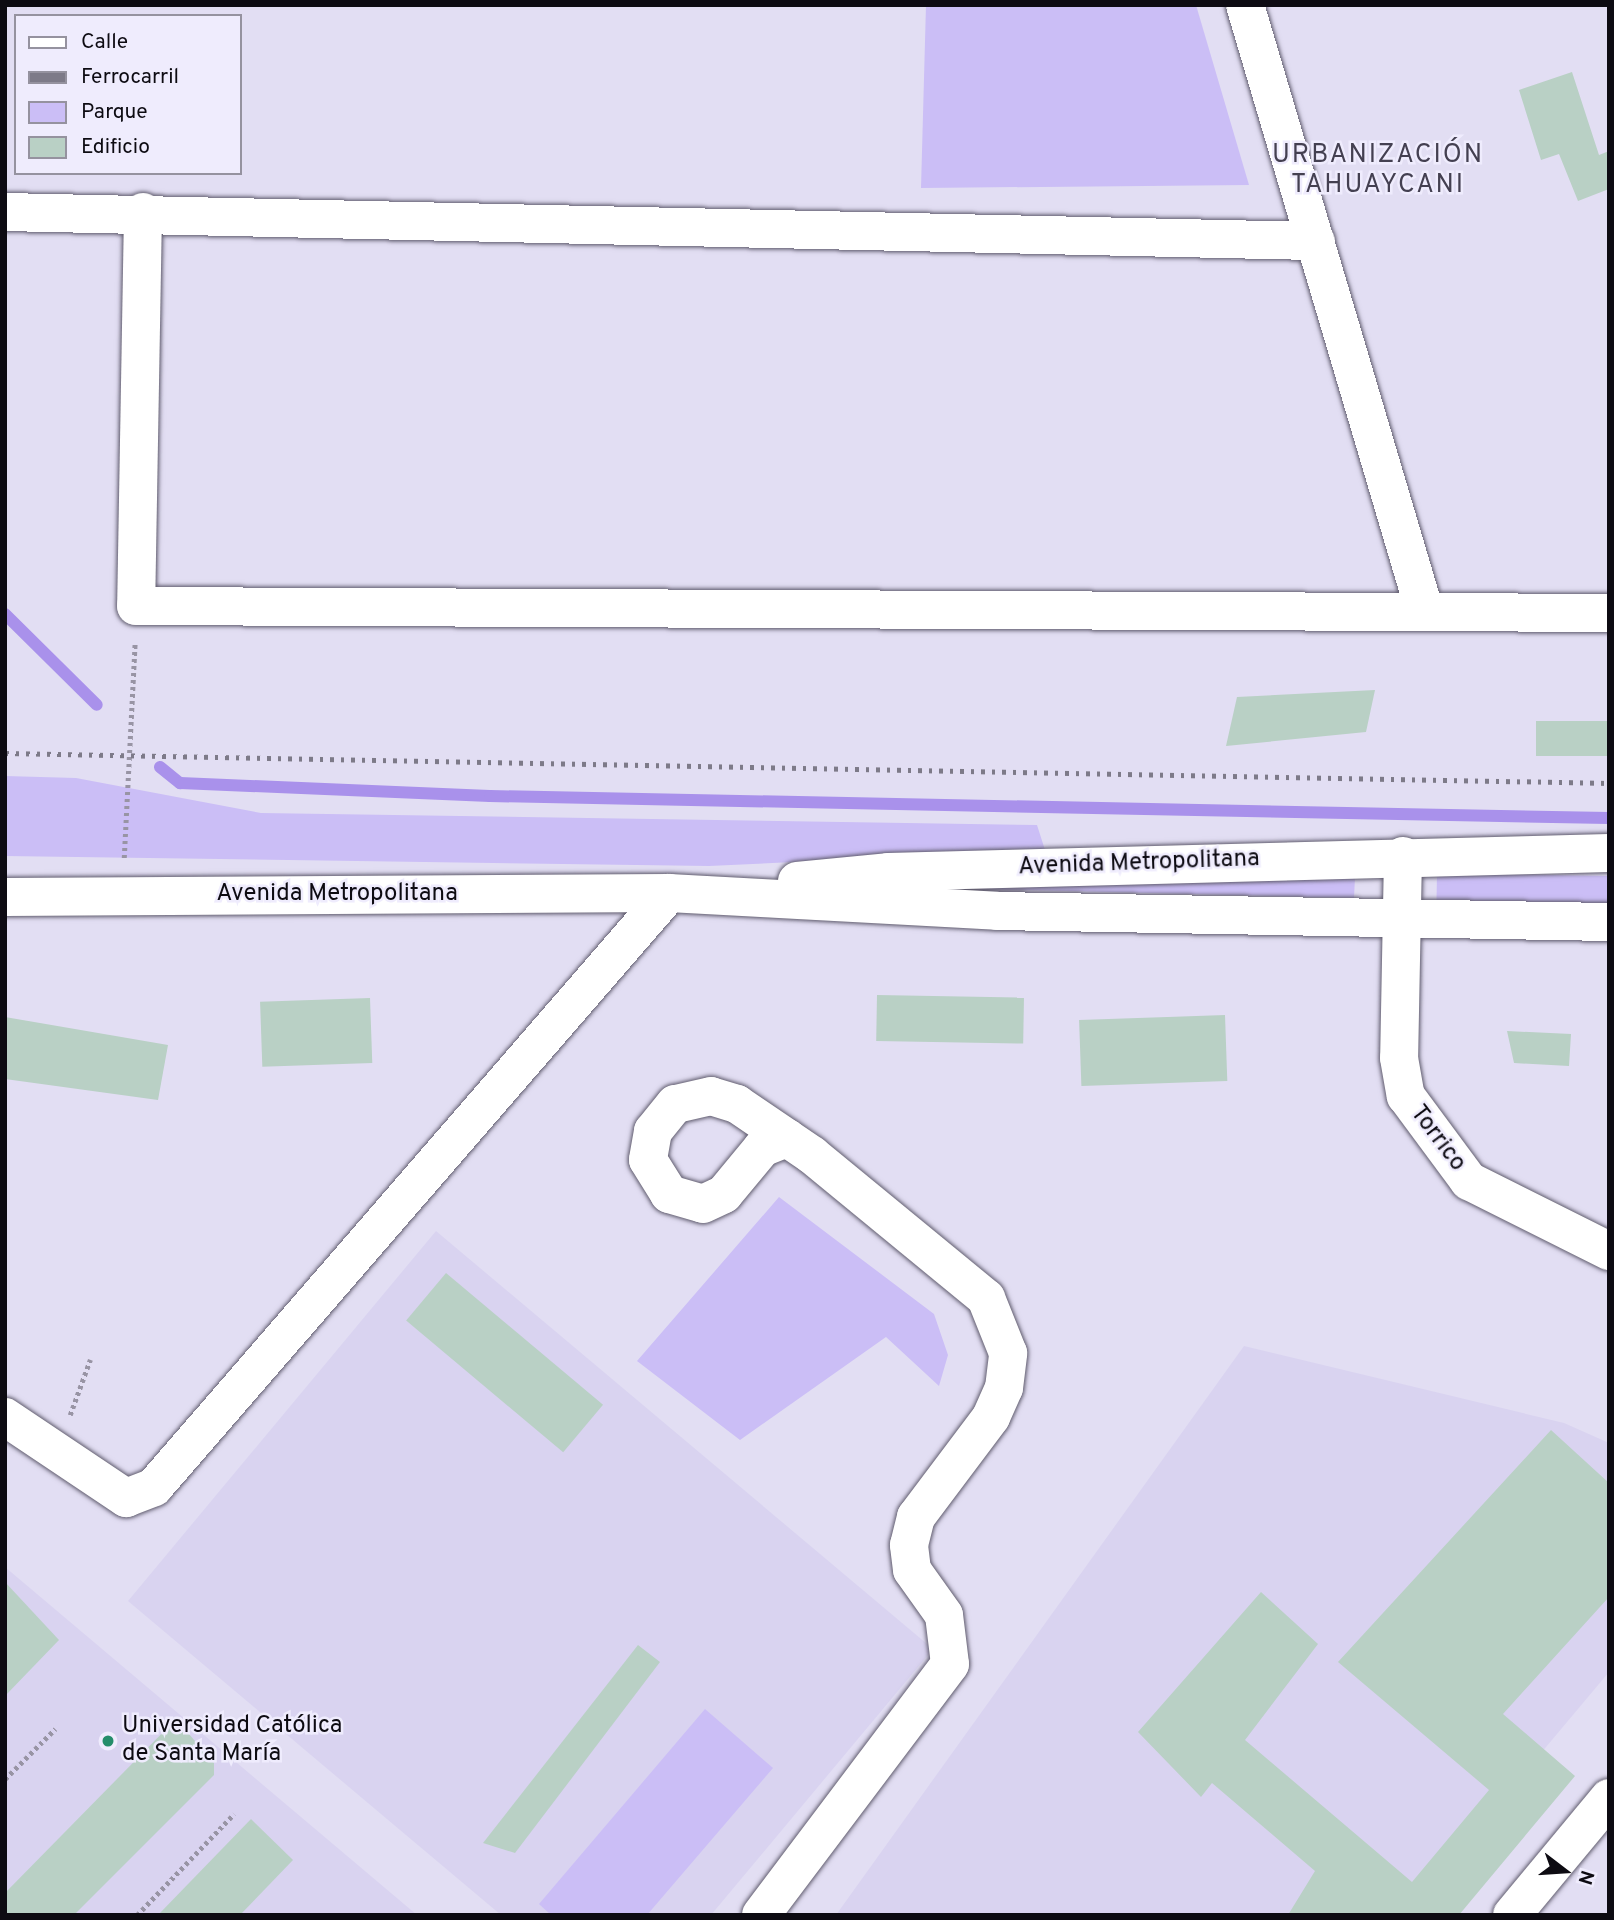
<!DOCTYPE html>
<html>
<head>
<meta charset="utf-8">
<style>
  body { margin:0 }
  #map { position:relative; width:1614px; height:1920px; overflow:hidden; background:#e2def3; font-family:Overpass,sans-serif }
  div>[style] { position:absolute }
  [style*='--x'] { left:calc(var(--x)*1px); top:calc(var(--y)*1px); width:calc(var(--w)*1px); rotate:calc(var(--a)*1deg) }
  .built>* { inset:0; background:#d9d3f0 }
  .green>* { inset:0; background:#cbbef6; transform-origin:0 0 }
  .stream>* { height:12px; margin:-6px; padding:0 6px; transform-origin:6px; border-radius:6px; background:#a991eb }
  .building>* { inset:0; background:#b9d0c5; transform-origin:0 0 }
  .path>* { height:4.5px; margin-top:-2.25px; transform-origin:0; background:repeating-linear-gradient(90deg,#9894a4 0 3.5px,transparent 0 7px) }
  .roads { filter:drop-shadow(0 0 2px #605c6e) drop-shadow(0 0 2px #605c6e) }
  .minor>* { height:38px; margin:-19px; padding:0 19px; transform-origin:19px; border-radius:19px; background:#fff }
  .rail>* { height:5px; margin-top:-2.5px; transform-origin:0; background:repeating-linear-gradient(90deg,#7d7a88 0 3.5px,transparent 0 10.5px) }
  .dots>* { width:19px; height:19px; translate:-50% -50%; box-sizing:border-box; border:4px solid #efecfd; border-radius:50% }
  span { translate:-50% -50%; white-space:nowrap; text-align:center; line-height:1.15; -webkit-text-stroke:5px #efecfd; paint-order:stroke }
  .street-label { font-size:24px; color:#0d0b12 }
  .poi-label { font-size:24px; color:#0d0b12 }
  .left { translate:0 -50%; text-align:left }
  .neighbourhood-label { font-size:26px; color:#444051; letter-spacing:2px }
  .frame { position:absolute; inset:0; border:7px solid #0d0b12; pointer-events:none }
  .legend { position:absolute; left:14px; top:14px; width:228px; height:161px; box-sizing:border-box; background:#efecfd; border:2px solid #95929f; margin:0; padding:9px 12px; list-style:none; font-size:21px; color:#0d0b12 }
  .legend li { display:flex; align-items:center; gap:14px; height:35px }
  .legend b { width:35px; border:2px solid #95929f }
  .north { position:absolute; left:1530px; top:1836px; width:70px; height:70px; -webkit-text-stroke:5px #efecfd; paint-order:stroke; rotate:107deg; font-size:19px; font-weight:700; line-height:28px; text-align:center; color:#0d0b12 }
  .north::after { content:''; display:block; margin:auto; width:24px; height:32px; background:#0d0b12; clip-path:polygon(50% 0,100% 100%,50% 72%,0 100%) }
</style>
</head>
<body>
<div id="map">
  <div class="built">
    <div style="clip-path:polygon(436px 1231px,933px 1649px,711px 1915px,501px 1915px,128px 1601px)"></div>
    <div style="clip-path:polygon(1244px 1346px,1564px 1423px,1609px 1443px,1609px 1672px,1405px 1915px,836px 1915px)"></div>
    <div style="clip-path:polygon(5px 1567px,417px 1915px,5px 1915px)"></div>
  </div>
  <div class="green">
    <div style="clip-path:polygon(926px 5px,1196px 5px,1249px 185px,921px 188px)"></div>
    <div style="clip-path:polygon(5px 776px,76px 778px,261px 813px,1037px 825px,1045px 850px,709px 866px,5px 856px)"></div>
    <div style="left:1437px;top:873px;width:172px;height:29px;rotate:1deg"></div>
    <div style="clip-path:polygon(1355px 877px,1354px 898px,940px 888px)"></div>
    <div style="clip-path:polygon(779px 1197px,934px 1314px,948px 1355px,939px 1386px,886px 1337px,740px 1440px,637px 1361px)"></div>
    <div style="clip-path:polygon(705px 1709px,773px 1768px,647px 1915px,551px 1915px,539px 1904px)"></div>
  </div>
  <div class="stream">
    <div style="--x:5;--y:614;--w:129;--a:44.7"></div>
    <div style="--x:160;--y:767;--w:26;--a:39"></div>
    <div style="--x:180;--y:783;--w:310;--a:2.4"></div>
    <div style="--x:490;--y:796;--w:1119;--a:1.13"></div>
  </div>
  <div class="building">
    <div style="clip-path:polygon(1572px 72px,1599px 155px,1609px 151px,1609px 189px,1578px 201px,1559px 154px,1541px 160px,1519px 90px)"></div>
    <div style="clip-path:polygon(1375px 690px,1366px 732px,1226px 746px,1237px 697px)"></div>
    <div style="left:1609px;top:721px;width:35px;height:73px;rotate:90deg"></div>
    <div style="left:877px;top:995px;width:147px;height:46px;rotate:1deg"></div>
    <div style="left:370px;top:998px;width:65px;height:110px;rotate:88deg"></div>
    <div style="left:1225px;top:1015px;width:66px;height:146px;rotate:88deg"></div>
    <div style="clip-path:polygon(5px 1017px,168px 1045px,158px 1100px,5px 1079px)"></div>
    <div style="clip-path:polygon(1507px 1031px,1571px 1034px,1569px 1066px,1514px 1063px)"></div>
    <div style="left:446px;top:1273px;width:205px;height:62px;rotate:40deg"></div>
    <div style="clip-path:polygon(1551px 1430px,1609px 1483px,1609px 1597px,1503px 1714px,1575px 1776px,1459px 1915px,1288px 1915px,1315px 1871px,1212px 1783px,1201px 1797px,1138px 1732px,1261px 1592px,1318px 1644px,1245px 1740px,1412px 1882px,1489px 1790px,1338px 1662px)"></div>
    <div style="clip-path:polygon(5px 1582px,59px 1640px,5px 1696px)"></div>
    <div style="clip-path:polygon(638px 1645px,660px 1662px,515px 1853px,483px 1843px)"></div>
    <div style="clip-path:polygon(176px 1719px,214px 1763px,214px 1775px,74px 1915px,5px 1915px,5px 1893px)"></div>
    <div style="clip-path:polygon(251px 1819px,293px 1860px,240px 1915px,158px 1915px)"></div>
  </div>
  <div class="path">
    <div style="--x:124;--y:858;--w:215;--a:-87.1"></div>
    <div style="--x:70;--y:1415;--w:59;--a:-70"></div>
    <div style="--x:5;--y:1779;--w:71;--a:-45"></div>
    <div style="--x:137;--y:1915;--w:140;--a:-46.2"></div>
  </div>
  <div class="roads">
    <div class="minor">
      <div style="--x:1245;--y:5;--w:630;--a:73.49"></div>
      <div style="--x:5;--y:212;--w:1311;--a:1.27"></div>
      <div style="--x:143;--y:212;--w:394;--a:91"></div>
      <div style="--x:136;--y:606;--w:1473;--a:0.27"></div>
      <div style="--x:1403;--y:856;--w:202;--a:91.1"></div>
      <div style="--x:1399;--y:1058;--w:39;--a:80"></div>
      <div style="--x:1406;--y:1096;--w:106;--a:53.5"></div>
      <div style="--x:1469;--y:1181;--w:157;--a:26.6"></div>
      <div style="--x:797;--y:881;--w:91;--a:-5.6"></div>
      <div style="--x:888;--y:872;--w:721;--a:-1.51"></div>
      <div style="--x:5;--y:897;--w:664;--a:-0.35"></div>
      <div style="--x:669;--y:893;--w:328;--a:3.1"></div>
      <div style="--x:997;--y:911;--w:612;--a:1.03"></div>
      <div style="--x:5;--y:1417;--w:146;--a:33.8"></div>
      <div style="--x:126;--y:1498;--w:30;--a:-21"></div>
      <div style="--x:154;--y:1487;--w:786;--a:-49.07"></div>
      <div style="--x:761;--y:1915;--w:314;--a:-53"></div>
      <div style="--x:950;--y:1664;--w:49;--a:-97"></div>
      <div style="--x:944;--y:1615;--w:55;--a:-125.4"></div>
      <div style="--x:912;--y:1570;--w:25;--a:-97"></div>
      <div style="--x:909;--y:1545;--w:29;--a:-76"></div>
      <div style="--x:916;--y:1517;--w:125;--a:-53.1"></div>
      <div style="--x:991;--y:1417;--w:32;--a:-66"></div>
      <div style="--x:1004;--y:1388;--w:35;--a:-83"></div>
      <div style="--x:1008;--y:1353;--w:59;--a:-111.8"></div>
      <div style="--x:986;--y:1298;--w:225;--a:-140.6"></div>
      <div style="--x:812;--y:1155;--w:91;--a:-145.8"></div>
      <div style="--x:737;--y:1104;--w:27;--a:-163"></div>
      <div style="--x:711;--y:1096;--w:37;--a:167"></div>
      <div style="--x:675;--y:1104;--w:35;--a:129"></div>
      <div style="--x:653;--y:1131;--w:29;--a:100"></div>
      <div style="--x:648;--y:1160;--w:40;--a:58"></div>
      <div style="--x:669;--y:1194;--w:35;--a:16"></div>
      <div style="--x:703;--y:1204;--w:23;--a:-25"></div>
      <div style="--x:724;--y:1194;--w:60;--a:-50.4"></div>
      <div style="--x:762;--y:1148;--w:27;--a:-22"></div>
      <div style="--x:1512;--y:1915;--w:152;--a:-50.3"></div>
    </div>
  </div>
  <div class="rail">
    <div style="--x:5;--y:753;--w:1604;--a:1.07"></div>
  </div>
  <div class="dots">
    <div style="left:108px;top:1741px;background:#248d6a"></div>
  </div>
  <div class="street-label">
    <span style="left:1139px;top:864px;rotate:-2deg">Avenida Metropolitana</span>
    <span style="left:337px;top:895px">Avenida Metropolitana</span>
    <span style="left:1437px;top:1139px;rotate:53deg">Torrico</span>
  </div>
  <div class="poi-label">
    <span class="left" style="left:122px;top:1741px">Universidad Católica<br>de Santa María</span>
  </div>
  <div class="neighbourhood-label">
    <span style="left:1378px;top:171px">URBANIZACIÓN<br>TAHUAYCANI</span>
  </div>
  <div class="frame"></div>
  <ul class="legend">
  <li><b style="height:9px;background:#fff"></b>Calle</li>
  <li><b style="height:9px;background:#7d7a88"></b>Ferrocarril</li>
  <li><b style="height:19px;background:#cbbef6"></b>Parque</li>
  <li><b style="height:19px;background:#b9d0c5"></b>Edificio</li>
  </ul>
  <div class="north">N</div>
</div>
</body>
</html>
